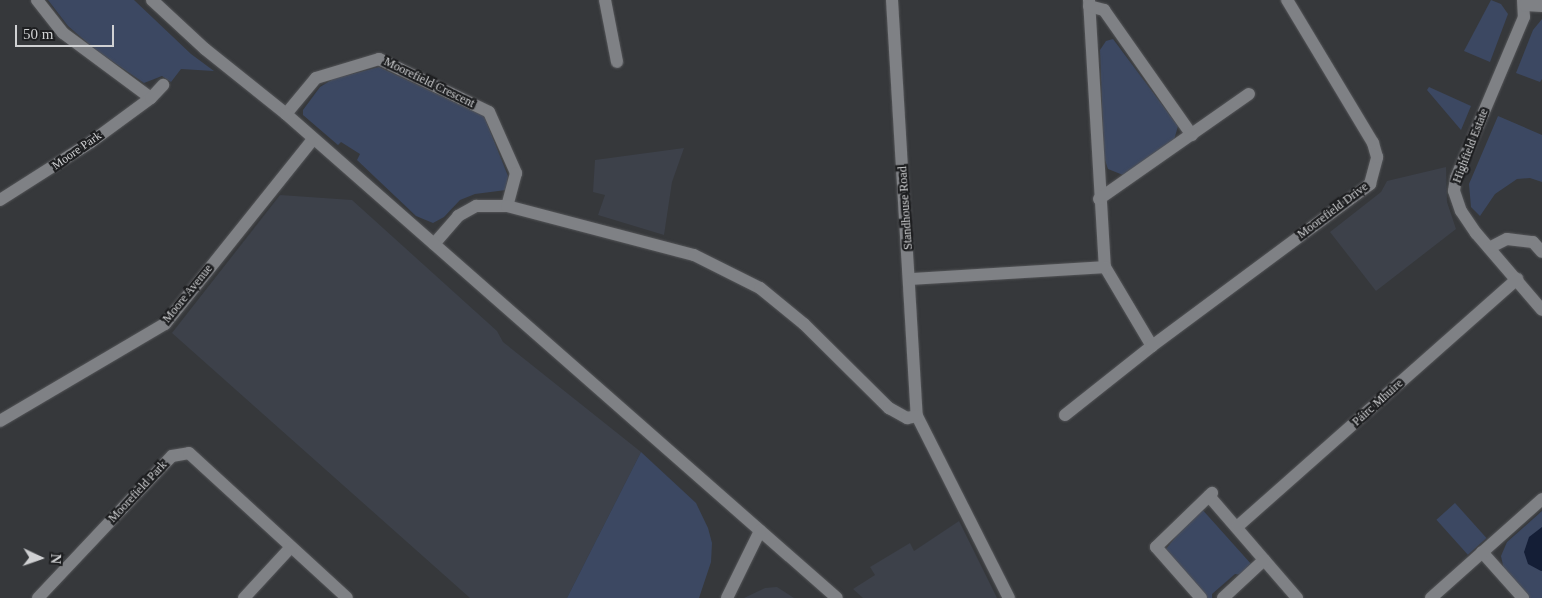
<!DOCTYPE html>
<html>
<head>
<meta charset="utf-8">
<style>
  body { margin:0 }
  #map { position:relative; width:1542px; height:598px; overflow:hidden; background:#36383b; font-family:"Times New Roman",serif }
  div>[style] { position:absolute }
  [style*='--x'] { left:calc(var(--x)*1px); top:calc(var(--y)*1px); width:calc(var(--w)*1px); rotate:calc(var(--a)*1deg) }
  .built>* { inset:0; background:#3d414a }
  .green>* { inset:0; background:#3c4862; transform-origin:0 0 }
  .water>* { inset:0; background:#141e36 }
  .roads { filter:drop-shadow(0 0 1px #535457) drop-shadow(0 0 1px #535457) }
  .street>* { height:12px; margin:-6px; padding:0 6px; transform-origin:6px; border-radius:6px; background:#7f8185 }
  .secondary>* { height:12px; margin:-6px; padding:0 6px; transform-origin:6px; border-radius:6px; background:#7f8185 }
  span { translate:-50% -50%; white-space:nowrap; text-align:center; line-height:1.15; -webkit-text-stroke:4.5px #1e1f21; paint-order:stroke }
  .street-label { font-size:12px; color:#d0d1d3 }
  .north { position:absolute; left:15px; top:533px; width:50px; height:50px; -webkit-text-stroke:4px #1e1f21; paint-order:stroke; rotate:93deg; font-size:14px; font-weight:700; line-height:20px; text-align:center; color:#d0d1d3 }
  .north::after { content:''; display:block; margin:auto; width:18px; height:22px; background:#d0d1d3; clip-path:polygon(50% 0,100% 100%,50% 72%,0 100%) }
  .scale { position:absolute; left:15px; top:25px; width:99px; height:22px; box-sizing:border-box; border:2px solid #d0d1d3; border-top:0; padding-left:6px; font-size:15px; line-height:18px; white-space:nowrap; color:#d0d1d3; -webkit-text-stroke:4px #1e1f21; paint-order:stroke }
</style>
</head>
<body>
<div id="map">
  <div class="built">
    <div style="clip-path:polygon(684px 148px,672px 182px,664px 235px,598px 215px,605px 195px,593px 192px,595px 160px)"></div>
    <div style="clip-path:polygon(1446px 167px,1447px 202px,1456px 229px,1376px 291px,1330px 232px,1381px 192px,1387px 181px)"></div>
    <div style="clip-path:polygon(280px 195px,352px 200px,497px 331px,503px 342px,641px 452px,567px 598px,470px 598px,172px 333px)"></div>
    <div style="clip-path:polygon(959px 521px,997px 598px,863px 598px,853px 589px,875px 575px,870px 567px,910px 543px,914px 551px)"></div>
    <div style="clip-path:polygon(777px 587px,794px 598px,744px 598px,765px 588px)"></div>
  </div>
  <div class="green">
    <div style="clip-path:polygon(48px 0,134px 0,191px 54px,214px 71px,181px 69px,171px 82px,162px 76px,144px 83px,96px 50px,68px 26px)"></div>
    <div style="clip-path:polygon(1491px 0,1501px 4px,1508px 14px,1490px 62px,1464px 51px)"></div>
    <div style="clip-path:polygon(1542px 19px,1542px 79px,1540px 82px,1516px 73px,1533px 30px)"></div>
    <div style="clip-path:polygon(1113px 39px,1178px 126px,1174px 140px,1123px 175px,1108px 169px,1104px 157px,1100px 50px,1106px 41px)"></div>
    <div style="clip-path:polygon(379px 67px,484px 116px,508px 176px,506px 190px,475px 194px,460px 200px,444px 217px,433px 223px,416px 216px,357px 160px,360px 154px,341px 142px,338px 145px,303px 115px,303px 110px,320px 87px,333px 79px)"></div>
    <div style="clip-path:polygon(1429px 87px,1471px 106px,1461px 130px,1427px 90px)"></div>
    <div style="clip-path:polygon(1498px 116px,1542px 135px,1542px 182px,1530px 178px,1517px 179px,1495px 194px,1480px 216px,1471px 207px,1469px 184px)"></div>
    <div style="clip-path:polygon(641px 452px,696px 503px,708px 528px,712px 543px,711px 562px,699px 598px,567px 598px)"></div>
    <div style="left:1455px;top:503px;width:47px;height:25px;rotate:48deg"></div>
    <div style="clip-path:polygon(1200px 507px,1252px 565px,1242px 575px,1235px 574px,1212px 594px,1212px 598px,1207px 598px,1165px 550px)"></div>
    <div style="clip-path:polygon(1542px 511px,1542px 598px,1529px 598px,1504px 570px,1501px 556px,1507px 542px)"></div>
  </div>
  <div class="water">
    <div style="clip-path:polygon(1542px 527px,1542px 571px,1541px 571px,1528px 564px,1524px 552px,1529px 537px)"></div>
  </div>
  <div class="roads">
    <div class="street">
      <div style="--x:37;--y:0;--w:42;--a:51.8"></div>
      <div style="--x:63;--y:33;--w:109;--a:36.5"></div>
      <div style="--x:605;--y:0;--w:63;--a:79"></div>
      <div style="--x:892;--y:0;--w:417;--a:86.6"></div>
      <div style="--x:917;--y:416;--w:204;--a:63.2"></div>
      <div style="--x:1089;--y:0;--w:267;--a:86.6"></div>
      <div style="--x:1105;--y:267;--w:92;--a:59.3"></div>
      <div style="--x:1523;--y:0;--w:17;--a:87"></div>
      <div style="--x:1524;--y:17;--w:175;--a:112.9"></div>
      <div style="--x:1456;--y:178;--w:13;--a:99"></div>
      <div style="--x:1454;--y:191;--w:21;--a:71"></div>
      <div style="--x:1461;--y:211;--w:27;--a:56"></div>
      <div style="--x:1476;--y:233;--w:101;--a:49.4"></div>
      <div style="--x:1525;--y:5;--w:17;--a:3"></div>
      <div style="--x:1089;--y:6;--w:16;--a:15"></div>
      <div style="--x:1104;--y:10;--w:153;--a:54.9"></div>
      <div style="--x:286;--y:114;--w:47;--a:-50.2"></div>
      <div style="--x:316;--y:78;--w:66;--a:-16.8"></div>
      <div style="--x:379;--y:59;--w:122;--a:25.7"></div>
      <div style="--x:489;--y:112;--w:67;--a:66.1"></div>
      <div style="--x:516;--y:173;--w:34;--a:105"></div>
      <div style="--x:1099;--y:199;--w:183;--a:-35"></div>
      <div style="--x:0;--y:200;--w:108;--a:-32.5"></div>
      <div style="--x:91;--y:142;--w:74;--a:-36.3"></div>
      <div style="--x:151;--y:98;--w:18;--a:-47"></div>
      <div style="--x:434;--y:244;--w:37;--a:-49"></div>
      <div style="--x:458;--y:216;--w:21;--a:-29"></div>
      <div style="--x:476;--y:206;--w:31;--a:0"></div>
      <div style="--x:507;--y:206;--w:193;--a:14.7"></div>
      <div style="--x:694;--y:255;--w:74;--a:26.6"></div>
      <div style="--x:760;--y:288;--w:57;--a:39.3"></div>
      <div style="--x:804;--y:324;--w:120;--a:44.7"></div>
      <div style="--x:889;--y:408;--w:21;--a:29"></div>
      <div style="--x:907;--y:418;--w:10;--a:-11"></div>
      <div style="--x:1489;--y:248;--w:20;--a:-27"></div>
      <div style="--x:1507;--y:239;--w:26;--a:7"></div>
      <div style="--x:1533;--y:242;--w:13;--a:48"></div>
      <div style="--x:911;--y:279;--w:194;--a:-3.5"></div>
      <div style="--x:1065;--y:415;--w:111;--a:-38.4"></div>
      <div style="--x:1152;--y:346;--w:272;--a:-36.6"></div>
      <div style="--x:1370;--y:184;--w:28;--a:-75"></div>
      <div style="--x:1377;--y:157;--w:15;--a:-106"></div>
      <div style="--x:1373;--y:143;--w:167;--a:-121"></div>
      <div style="--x:0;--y:421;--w:191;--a:-30.5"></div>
      <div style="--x:165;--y:324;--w:237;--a:-51.3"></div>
      <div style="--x:1209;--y:496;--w:135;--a:49.2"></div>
      <div style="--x:1238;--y:526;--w:373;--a:-41.5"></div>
      <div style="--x:1482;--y:552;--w:62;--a:48.3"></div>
      <div style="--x:38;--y:598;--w:195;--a:-46.7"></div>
      <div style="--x:172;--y:456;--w:17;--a:-10"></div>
      <div style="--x:189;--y:453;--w:214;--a:42.5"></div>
      <div style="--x:244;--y:598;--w:69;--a:-47.3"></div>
      <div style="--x:1201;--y:598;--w:68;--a:-131.4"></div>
      <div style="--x:1156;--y:547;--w:78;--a:-44"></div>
      <div style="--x:1223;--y:598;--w:56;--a:-42.8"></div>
      <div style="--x:1431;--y:598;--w:149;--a:-41.7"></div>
    </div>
    <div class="secondary">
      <div style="--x:152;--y:0;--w:72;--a:42.8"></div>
      <div style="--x:205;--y:49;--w:104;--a:38.7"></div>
      <div style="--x:286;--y:114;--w:733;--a:41.3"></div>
      <div style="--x:727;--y:598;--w:75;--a:-63.8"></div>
    </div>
  </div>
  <div class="street-label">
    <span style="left:429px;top:83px;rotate:26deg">Moorefield Crescent</span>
    <span style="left:1471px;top:146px;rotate:-69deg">Highfield Estate</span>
    <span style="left:77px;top:151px;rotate:-35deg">Moore Park</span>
    <span style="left:906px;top:208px;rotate:-94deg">Standhouse Road</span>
    <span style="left:1333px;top:211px;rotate:-37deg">Moorefield Drive</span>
    <span style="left:188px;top:294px;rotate:-51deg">Moore Avenue</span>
    <span style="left:1378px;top:403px;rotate:-42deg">Páirc Mhuire</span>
    <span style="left:138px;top:492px;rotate:-47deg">Moorefield Park</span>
  </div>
  <div class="north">N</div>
  <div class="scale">50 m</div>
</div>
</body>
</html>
